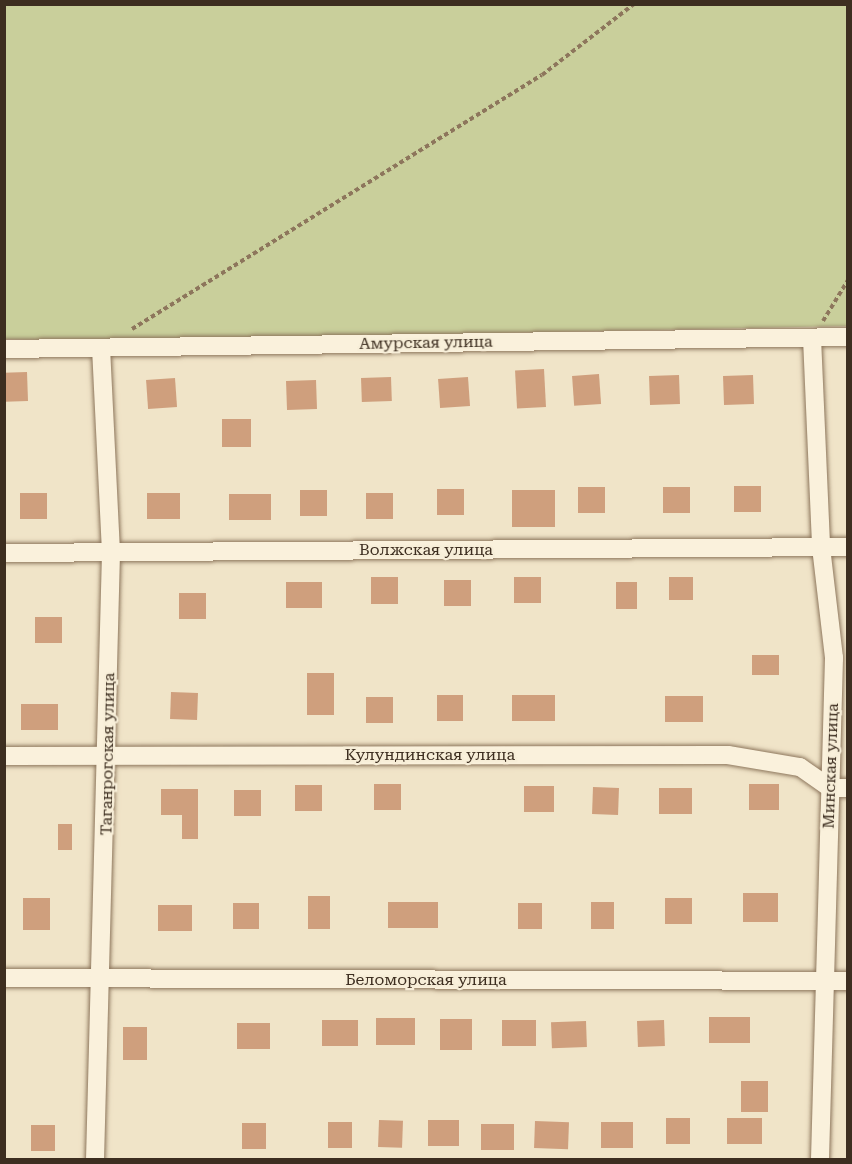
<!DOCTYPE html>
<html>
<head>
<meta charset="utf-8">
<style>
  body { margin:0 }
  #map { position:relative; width:852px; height:1164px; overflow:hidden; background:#f0e4c8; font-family:"Roboto Serif",serif }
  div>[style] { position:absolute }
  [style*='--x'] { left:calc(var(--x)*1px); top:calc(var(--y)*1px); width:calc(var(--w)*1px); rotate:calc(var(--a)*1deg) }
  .green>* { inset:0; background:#c9cf9b }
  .building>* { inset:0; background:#cf9f7d; transform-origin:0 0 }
  .path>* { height:4px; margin-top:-2px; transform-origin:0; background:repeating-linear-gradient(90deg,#8d765c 0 4.5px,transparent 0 7.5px) }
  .roads { filter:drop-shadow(0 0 2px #8d765c) drop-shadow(0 0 2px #8d765c) }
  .minor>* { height:18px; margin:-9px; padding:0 9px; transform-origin:9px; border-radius:9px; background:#faf1dc }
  span { translate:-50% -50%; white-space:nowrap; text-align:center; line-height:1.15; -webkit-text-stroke:4.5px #f7eed8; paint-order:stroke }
  .street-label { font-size:16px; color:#3d2e20 }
  .frame { position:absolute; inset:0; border:6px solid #3d2e20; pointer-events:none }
</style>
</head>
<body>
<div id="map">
  <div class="green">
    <div style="clip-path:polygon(5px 5px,847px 5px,847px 326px,99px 341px,5px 339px)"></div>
  </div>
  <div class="building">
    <div style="left:544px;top:369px;width:38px;height:29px;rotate:87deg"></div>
    <div style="left:27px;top:372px;width:29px;height:23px;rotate:88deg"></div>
    <div style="left:599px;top:374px;width:30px;height:27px;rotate:86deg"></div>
    <div style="left:679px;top:375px;width:29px;height:30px;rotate:88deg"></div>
    <div style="left:753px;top:375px;width:29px;height:30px;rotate:88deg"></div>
    <div style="left:391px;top:377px;width:24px;height:30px;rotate:88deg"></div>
    <div style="left:468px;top:377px;width:29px;height:30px;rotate:86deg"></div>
    <div style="left:175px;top:378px;width:29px;height:29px;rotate:86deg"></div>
    <div style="left:316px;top:380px;width:29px;height:30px;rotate:88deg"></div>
    <div style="left:222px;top:419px;width:29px;height:28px"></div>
    <div style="left:734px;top:486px;width:27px;height:26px"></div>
    <div style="left:578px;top:487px;width:27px;height:26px"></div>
    <div style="left:663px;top:487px;width:27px;height:26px"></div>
    <div style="left:437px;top:489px;width:27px;height:26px"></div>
    <div style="left:300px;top:490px;width:27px;height:26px"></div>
    <div style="left:512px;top:490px;width:43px;height:37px"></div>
    <div style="left:20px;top:493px;width:27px;height:26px"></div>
    <div style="left:147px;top:493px;width:33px;height:26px"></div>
    <div style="left:366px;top:493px;width:27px;height:26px"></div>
    <div style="left:229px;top:494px;width:42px;height:26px"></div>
    <div style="left:371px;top:577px;width:27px;height:27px"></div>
    <div style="left:514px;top:577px;width:27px;height:26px"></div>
    <div style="left:669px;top:577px;width:24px;height:23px"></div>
    <div style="left:444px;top:580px;width:27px;height:26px"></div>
    <div style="left:286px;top:582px;width:36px;height:26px"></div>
    <div style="left:616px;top:582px;width:21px;height:27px"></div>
    <div style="left:179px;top:593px;width:27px;height:26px"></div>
    <div style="left:35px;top:617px;width:27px;height:26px"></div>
    <div style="left:752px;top:655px;width:27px;height:20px"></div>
    <div style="left:307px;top:673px;width:27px;height:42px"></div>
    <div style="left:171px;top:692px;width:27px;height:27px;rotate:2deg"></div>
    <div style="left:437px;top:695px;width:26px;height:26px"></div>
    <div style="left:512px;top:695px;width:43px;height:26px"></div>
    <div style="left:665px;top:696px;width:38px;height:26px"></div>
    <div style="left:366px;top:697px;width:27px;height:26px"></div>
    <div style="left:21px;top:704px;width:37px;height:26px"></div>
    <div style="left:374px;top:784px;width:27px;height:26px"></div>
    <div style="left:749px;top:784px;width:30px;height:26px"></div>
    <div style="left:295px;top:785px;width:27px;height:26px"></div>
    <div style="left:524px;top:786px;width:30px;height:26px"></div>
    <div style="left:593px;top:787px;width:26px;height:27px;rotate:2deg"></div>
    <div style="left:659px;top:788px;width:33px;height:26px"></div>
    <div style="clip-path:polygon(161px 789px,198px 789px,198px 839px,182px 839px,182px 815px,161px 815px)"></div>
    <div style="left:234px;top:790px;width:27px;height:26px"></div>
    <div style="left:58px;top:824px;width:14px;height:26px"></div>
    <div style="left:743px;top:893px;width:35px;height:29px"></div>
    <div style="left:308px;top:896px;width:22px;height:33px"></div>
    <div style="left:23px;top:898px;width:27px;height:32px"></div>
    <div style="left:665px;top:898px;width:27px;height:26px"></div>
    <div style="left:388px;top:902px;width:50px;height:26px"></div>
    <div style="left:591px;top:902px;width:23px;height:27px"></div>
    <div style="left:233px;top:903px;width:26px;height:26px"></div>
    <div style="left:518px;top:903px;width:24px;height:26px"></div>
    <div style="left:158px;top:905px;width:34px;height:26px"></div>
    <div style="left:709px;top:1017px;width:41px;height:26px"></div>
    <div style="left:376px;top:1018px;width:39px;height:27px"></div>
    <div style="left:440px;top:1019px;width:32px;height:31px"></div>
    <div style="left:322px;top:1020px;width:36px;height:26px"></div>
    <div style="left:502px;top:1020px;width:34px;height:26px"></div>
    <div style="left:664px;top:1020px;width:26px;height:27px;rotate:88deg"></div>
    <div style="left:586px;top:1021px;width:26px;height:35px;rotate:88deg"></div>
    <div style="left:237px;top:1023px;width:33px;height:26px"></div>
    <div style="left:123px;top:1027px;width:24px;height:33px"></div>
    <div style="left:741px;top:1081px;width:27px;height:31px"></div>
    <div style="left:666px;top:1118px;width:24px;height:26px"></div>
    <div style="left:727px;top:1118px;width:35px;height:26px"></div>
    <div style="left:379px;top:1120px;width:24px;height:27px;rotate:2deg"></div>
    <div style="left:428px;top:1120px;width:31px;height:26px"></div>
    <div style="left:535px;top:1121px;width:34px;height:27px;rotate:2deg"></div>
    <div style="left:328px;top:1122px;width:24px;height:26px"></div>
    <div style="left:601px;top:1122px;width:32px;height:26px"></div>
    <div style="left:242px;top:1123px;width:24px;height:26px"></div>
    <div style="left:481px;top:1124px;width:33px;height:26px"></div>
    <div style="left:31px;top:1125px;width:24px;height:26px"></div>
  </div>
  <div class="path">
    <div style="--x:823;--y:321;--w:48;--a:-58.6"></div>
    <div style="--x:132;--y:329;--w:482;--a:-31.8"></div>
    <div style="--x:542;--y:75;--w:116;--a:-37.7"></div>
  </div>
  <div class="roads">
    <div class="minor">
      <div style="--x:812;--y:338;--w:209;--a:87.5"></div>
      <div style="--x:821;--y:547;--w:112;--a:83.3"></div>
      <div style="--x:834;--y:658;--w:502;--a:91.6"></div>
      <div style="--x:4;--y:349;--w:844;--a:-0.81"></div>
      <div style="--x:4;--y:553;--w:844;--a:-0.41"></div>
      <div style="--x:4;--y:756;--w:724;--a:-0.08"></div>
      <div style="--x:728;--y:755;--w:73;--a:9.5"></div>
      <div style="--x:800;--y:767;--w:37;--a:35"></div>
      <div style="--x:830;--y:788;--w:18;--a:0"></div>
      <div style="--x:4;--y:978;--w:844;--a:0.2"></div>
      <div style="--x:95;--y:1160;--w:608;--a:-88.49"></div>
      <div style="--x:111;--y:552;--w:204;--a:-92.8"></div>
    </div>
  </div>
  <div class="street-label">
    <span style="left:426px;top:343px;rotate:-1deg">Амурская улица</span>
    <span style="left:426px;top:550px">Волжская улица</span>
    <span style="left:108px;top:754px;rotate:-89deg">Таганрогская улица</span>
    <span style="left:430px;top:755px">Кулундинская улица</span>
    <span style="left:831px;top:766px;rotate:-88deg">Минская улица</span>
    <span style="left:426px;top:980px">Беломорская улица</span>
  </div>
  <div class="frame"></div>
</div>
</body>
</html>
